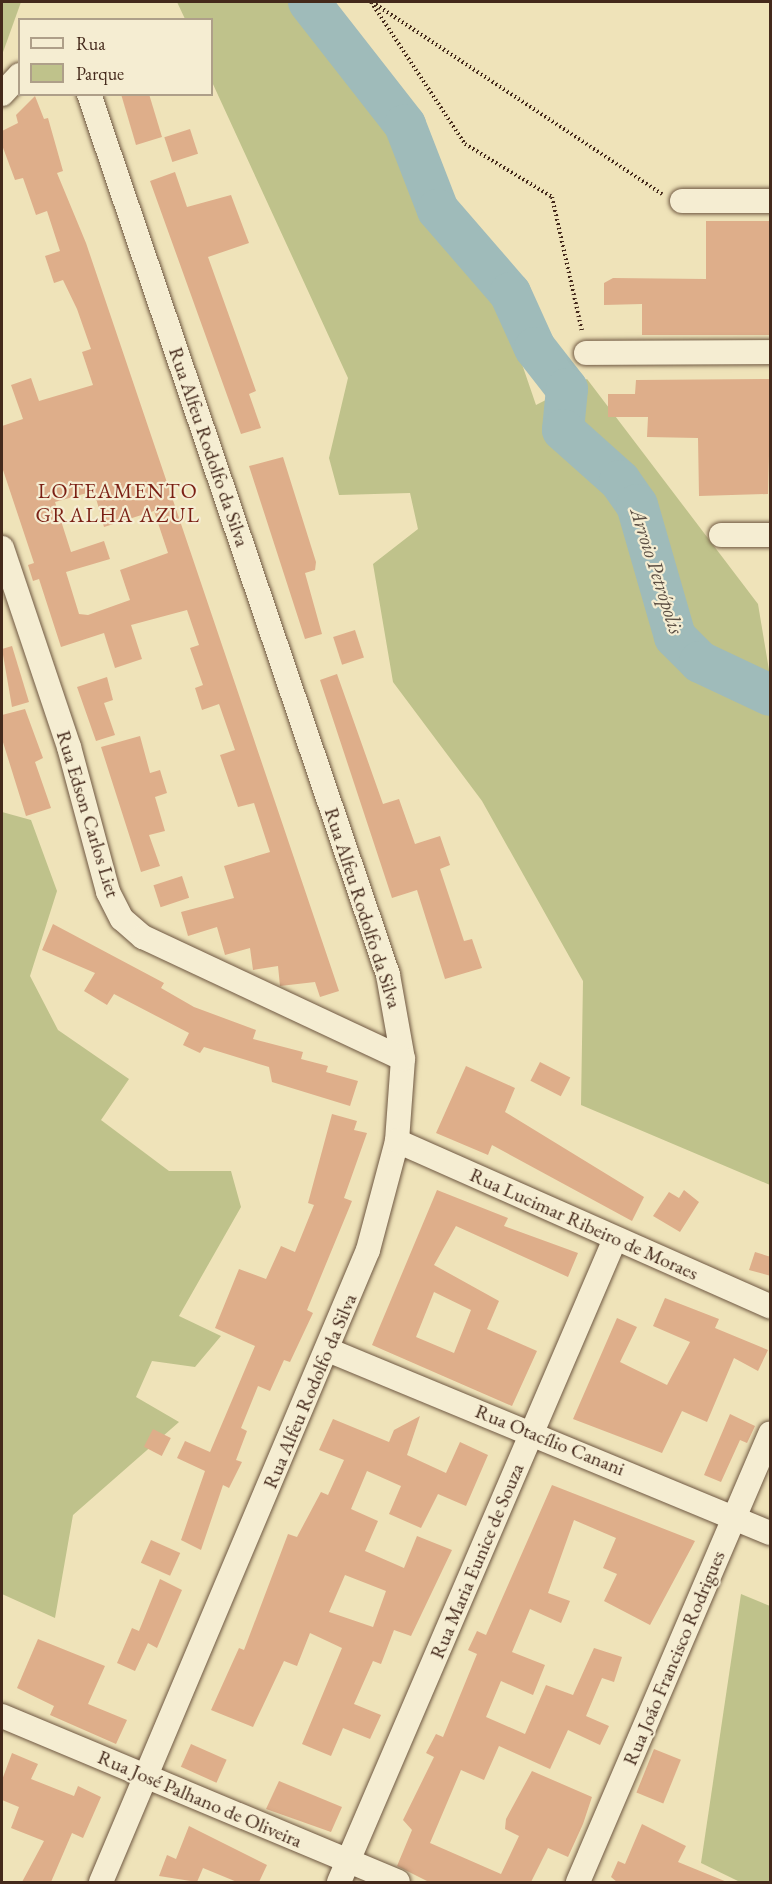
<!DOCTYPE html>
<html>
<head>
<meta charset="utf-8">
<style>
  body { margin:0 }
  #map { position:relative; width:772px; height:1884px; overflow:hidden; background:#efe3b9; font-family:"EB Garamond",serif }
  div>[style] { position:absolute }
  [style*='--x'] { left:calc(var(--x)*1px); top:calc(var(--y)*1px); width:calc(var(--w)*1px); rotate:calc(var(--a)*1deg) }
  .green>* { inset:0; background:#bfc28b }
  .river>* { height:42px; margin:-21px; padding:0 21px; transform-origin:21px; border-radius:21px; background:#9fbbba }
  .building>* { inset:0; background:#deae8a; transform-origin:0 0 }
  .path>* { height:4px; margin-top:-2px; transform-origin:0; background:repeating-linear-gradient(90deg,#44291b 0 1.5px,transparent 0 4.5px) }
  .roads { filter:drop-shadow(0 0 2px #6f5842) drop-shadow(0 0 2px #6f5842) }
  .minor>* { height:24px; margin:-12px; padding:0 12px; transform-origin:12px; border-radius:12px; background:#f5edd2 }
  span { translate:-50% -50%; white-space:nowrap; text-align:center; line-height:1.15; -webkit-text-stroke:4.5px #f5edd2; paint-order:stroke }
  .street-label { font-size:20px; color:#44291b }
  .neighbourhood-label { font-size:21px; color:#7a1f14; letter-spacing:1.5px }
  .water-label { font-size:21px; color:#5b4e43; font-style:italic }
  .frame { position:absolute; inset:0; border:3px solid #44291b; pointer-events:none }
  .legend { position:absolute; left:18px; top:18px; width:195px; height:78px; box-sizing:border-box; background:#f5edd2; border:2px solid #ae9f89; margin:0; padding:8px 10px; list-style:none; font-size:18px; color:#44291b }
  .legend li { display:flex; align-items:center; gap:12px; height:30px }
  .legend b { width:30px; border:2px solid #ae9f89 }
</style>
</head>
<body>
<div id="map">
  <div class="green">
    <div style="clip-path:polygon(2px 2px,21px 2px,2px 55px)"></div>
    <div style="clip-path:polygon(177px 2px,292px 2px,341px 56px,417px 172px,431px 218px,500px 300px,536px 405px,587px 379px,758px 604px,770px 676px,770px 1185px,581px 1105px,583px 981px,482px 801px,393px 682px,373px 564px,418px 529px,410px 493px,339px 495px,329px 458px,348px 378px,212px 82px,212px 20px,185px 19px)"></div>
    <div style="clip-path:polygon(2px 812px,31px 820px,57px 891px,30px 976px,58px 1030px,129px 1079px,101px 1120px,169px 1171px,231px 1171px,241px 1207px,179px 1316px,221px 1336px,195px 1367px,152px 1361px,136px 1397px,179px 1422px,73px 1515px,55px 1618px,2px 1594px)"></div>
    <div style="clip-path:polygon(741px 1594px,770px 1606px,770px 1882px,740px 1882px,701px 1863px)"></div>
  </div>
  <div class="river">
    <div style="--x:309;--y:2;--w:156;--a:52"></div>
    <div style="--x:405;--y:125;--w:91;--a:68.8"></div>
    <div style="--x:438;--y:210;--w:110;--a:49.1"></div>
    <div style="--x:510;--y:293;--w:60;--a:65.6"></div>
    <div style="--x:535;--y:348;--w:52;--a:52"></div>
    <div style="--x:567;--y:389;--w:41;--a:95.6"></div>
    <div style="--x:563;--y:430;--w:76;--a:41.8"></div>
    <div style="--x:620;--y:481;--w:29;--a:55"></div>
    <div style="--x:637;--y:505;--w:137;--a:73.9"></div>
    <div style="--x:675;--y:637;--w:35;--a:45"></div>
    <div style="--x:700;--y:662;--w:77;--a:25.2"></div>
  </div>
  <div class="building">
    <div style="clip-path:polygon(121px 94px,149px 94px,162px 137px,136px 145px)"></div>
    <div style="clip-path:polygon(evenodd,35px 96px,44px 119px,48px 118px,63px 171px,57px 173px,86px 243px,339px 991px,320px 997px,315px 982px,280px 986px,278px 966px,253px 970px,250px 948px,225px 955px,217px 927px,188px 936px,181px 912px,234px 898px,224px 866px,270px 852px,254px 803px,238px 807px,220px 755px,235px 750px,219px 704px,202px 710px,195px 688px,203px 685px,190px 648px,199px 645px,187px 610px,131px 625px,142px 659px,115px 668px,104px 633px,61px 647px,39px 579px,33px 581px,28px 565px,34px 563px,2px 467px,2px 426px,23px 419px,11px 385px,31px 378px,39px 401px,93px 385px,82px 352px,91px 349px,77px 309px,63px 280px,54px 283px,45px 256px,60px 251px,47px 211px,36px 215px,23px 178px,15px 180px,2px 145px,2px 131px,18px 123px,16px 115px,35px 96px,94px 491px,104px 527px,154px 511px,168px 553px,120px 570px,130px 600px,88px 615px,79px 614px,66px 572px,110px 559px,104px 541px,71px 552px,55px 502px,94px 491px)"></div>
    <div style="left:190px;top:129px;width:26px;height:27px;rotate:72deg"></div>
    <div style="clip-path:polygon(175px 172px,187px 207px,231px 195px,249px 243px,208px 257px,256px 391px,249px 394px,261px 428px,241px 434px,150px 181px)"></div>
    <div style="clip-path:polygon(706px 221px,771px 221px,769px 335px,642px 335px,642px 304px,604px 305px,604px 283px,613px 278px,706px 279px)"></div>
    <div style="clip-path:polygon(771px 379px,768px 494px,699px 496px,698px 438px,647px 437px,648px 417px,608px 417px,608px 394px,635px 394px,636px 380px)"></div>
    <div style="clip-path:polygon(283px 457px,316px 562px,315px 570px,305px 573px,322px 634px,305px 639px,249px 466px)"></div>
    <div style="left:355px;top:630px;width:29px;height:23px;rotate:72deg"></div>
    <div style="clip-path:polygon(12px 646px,29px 702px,12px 707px,2px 649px)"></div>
    <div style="clip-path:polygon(337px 674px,383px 804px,399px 799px,415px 844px,440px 836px,450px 865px,440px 869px,464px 941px,472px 939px,482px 968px,445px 979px,417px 890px,392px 898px,320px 680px)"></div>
    <div style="clip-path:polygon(107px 677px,113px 700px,104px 703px,115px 735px,96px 741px,77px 687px)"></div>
    <div style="clip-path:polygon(25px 709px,43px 758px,35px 762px,51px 808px,26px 816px,2px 739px,2px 715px)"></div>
    <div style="clip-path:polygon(140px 736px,150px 773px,160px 770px,167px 793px,155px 797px,165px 831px,149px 835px,160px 866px,141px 872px,101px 747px)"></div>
    <div style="left:182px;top:876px;width:23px;height:30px;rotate:72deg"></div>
    <div style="clip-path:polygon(53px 924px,164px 983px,161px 988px,194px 1007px,256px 1030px,253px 1039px,303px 1052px,301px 1059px,328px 1066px,326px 1072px,358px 1081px,350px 1106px,272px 1082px,269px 1067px,204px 1047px,200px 1053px,183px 1045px,189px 1033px,114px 994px,107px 1005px,84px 991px,95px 973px,42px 950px)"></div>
    <div style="left:540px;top:1062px;width:34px;height:21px;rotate:27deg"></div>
    <div style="clip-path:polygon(466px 1066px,515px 1088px,505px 1112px,644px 1197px,632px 1221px,492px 1145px,488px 1155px,436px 1133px)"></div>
    <div style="clip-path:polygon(332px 1114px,357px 1121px,354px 1130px,367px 1133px,344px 1198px,352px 1201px,307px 1310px,313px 1313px,290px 1362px,284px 1360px,270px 1391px,258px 1386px,241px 1428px,247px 1431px,236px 1460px,242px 1462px,229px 1488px,223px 1485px,201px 1550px,181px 1540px,205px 1471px,177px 1458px,185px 1441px,210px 1452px,255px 1346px,215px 1328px,239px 1269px,266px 1279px,281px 1246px,295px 1252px,314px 1205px,308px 1203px)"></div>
    <div style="clip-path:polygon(evenodd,437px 1190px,508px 1218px,504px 1226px,578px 1253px,568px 1277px,456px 1226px,434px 1265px,499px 1301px,487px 1329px,537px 1351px,512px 1406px,372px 1345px,437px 1190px,434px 1292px,471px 1310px,454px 1353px,416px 1337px,434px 1292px)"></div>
    <div style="clip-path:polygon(684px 1190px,699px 1202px,680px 1232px,653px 1216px,669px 1192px,679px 1198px)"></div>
    <div style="clip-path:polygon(755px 1252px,771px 1257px,771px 1276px,749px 1270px)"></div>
    <div style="clip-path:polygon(665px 1298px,719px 1319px,715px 1328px,768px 1350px,758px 1371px,734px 1358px,707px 1422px,682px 1411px,662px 1453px,573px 1419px,617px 1318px,637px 1327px,620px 1362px,667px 1385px,690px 1342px,653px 1326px)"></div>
    <div style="clip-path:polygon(730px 1414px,755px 1426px,747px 1443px,740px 1440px,721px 1482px,704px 1475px)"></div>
    <div style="clip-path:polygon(evenodd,420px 1416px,407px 1455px,446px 1473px,460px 1442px,488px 1455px,466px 1506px,438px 1494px,421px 1528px,389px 1514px,401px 1486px,367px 1471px,351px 1509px,378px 1521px,365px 1551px,404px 1568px,417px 1536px,452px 1550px,411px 1636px,394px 1630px,381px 1664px,373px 1661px,354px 1704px,381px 1715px,370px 1739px,343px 1728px,331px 1756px,302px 1744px,342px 1648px,310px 1633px,297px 1666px,284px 1661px,253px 1727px,211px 1710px,239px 1648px,244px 1650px,288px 1534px,297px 1537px,321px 1492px,328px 1495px,344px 1460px,319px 1450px,333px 1419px,389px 1442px,394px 1430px,420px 1416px,345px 1575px,386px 1591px,373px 1627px,329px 1612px,345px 1575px)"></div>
    <div style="left:153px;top:1429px;width:20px;height:20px;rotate:27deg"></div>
    <div style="clip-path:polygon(552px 1485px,695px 1541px,650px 1625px,604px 1601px,617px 1574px,603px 1568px,616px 1538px,574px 1520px,548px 1593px,570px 1601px,561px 1623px,530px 1609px,512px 1652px,545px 1665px,533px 1695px,501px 1681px,486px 1717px,525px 1734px,546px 1685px,573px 1695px,594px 1648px,622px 1657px,614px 1682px,602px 1678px,586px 1716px,609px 1726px,600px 1745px,568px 1730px,550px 1769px,499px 1746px,484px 1780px,461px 1770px,430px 1843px,501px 1874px,519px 1836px,505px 1829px,506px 1819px,532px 1771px,592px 1797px,583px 1824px,568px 1857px,548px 1848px,531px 1882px,429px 1882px,397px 1866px,412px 1830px,403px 1820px,434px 1757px,426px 1753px,436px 1734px,443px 1737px,477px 1654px,468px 1650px,477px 1631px,486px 1635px)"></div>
    <div style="left:151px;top:1540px;width:32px;height:25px;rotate:24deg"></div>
    <div style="clip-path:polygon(160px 1579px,182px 1590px,157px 1648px,148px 1643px,135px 1671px,117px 1663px,132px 1628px,139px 1631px)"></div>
    <div style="clip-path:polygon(38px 1639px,105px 1666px,88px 1704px,127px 1720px,116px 1744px,50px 1715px,54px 1706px,17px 1688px)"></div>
    <div style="left:191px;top:1744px;width:39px;height:25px;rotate:24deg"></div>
    <div style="left:654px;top:1749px;width:29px;height:47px;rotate:22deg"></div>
    <div style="clip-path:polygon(12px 1753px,38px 1764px,31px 1779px,74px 1796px,78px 1786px,101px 1797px,83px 1838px,72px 1833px,51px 1882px,22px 1882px,44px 1841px,11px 1828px,19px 1807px,2px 1800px,2px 1780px)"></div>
    <div style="clip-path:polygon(279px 1781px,342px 1807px,331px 1832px,266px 1809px)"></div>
    <div style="clip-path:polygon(642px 1824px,686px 1846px,678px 1862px,727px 1882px,617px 1882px,611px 1877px,618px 1861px,625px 1864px)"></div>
    <div style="clip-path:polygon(189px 1826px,267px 1865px,259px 1882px,237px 1882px,203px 1868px,197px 1882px,159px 1876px,167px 1855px,176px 1859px)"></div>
  </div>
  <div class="path">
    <div style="--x:371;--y:2;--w:170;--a:56.5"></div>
    <div style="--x:465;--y:144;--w:102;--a:31.3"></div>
    <div style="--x:552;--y:197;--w:137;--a:77.4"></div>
    <div style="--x:372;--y:2;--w:348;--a:33.5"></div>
  </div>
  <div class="roads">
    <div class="minor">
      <div style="--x:2;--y:94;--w:26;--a:-47"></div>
      <div style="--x:89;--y:94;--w:930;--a:71.25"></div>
      <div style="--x:388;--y:975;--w:85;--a:79.9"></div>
      <div style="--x:403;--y:1059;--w:82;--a:94.2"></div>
      <div style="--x:397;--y:1141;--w:113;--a:104.9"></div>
      <div style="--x:368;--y:1250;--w:686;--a:112.9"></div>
      <div style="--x:682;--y:201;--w:88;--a:0"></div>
      <div style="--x:586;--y:353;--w:184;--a:-0.3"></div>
      <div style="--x:721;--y:535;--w:49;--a:0"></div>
      <div style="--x:2;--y:548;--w:210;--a:71.4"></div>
      <div style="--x:69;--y:747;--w:150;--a:74.9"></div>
      <div style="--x:108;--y:892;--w:30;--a:63"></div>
      <div style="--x:122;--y:919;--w:28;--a:41"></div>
      <div style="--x:143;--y:937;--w:287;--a:25.1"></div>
      <div style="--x:397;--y:1141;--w:408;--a:23.9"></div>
      <div style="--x:328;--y:1350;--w:478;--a:22.5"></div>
      <div style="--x:2;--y:1716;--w:429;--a:22.7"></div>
      <div style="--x:339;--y:1882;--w:700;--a:-66.77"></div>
      <div style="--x:578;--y:1882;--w:488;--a:-66.8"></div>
    </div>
  </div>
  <div class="street-label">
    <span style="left:209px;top:447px;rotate:71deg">Rua Alfeu Rodolfo da Silva</span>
    <span style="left:88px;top:814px;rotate:73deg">Rua Edson Carlos Liet</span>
    <span style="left:363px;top:908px;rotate:72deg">Rua Alfeu Rodolfo da Silva</span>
    <span style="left:584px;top:1224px;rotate:24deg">Rua Lucimar Ribeiro de Moraes</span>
    <span style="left:310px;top:1391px;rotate:-67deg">Rua Alfeu Rodolfo da Silva</span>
    <span style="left:550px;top:1440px;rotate:22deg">Rua Otacílio Canani</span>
    <span style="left:477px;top:1561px;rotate:-67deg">Rua Maria Eunice de Souza</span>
    <span style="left:674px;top:1658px;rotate:-67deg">Rua João Francisco Rodrigues</span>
    <span style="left:200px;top:1799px;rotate:23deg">Rua José Palhano de Oliveira</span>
  </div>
  <div class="neighbourhood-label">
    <span style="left:118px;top:503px">LOTEAMENTO<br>GRALHA AZUL</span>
  </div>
  <div class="water-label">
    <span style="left:657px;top:571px;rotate:72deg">Arroio Petrópolis</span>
  </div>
  <div class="frame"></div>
  <ul class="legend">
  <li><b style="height:8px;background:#f5edd2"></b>Rua</li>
  <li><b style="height:16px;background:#bfc28b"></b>Parque</li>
  </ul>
</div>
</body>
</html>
